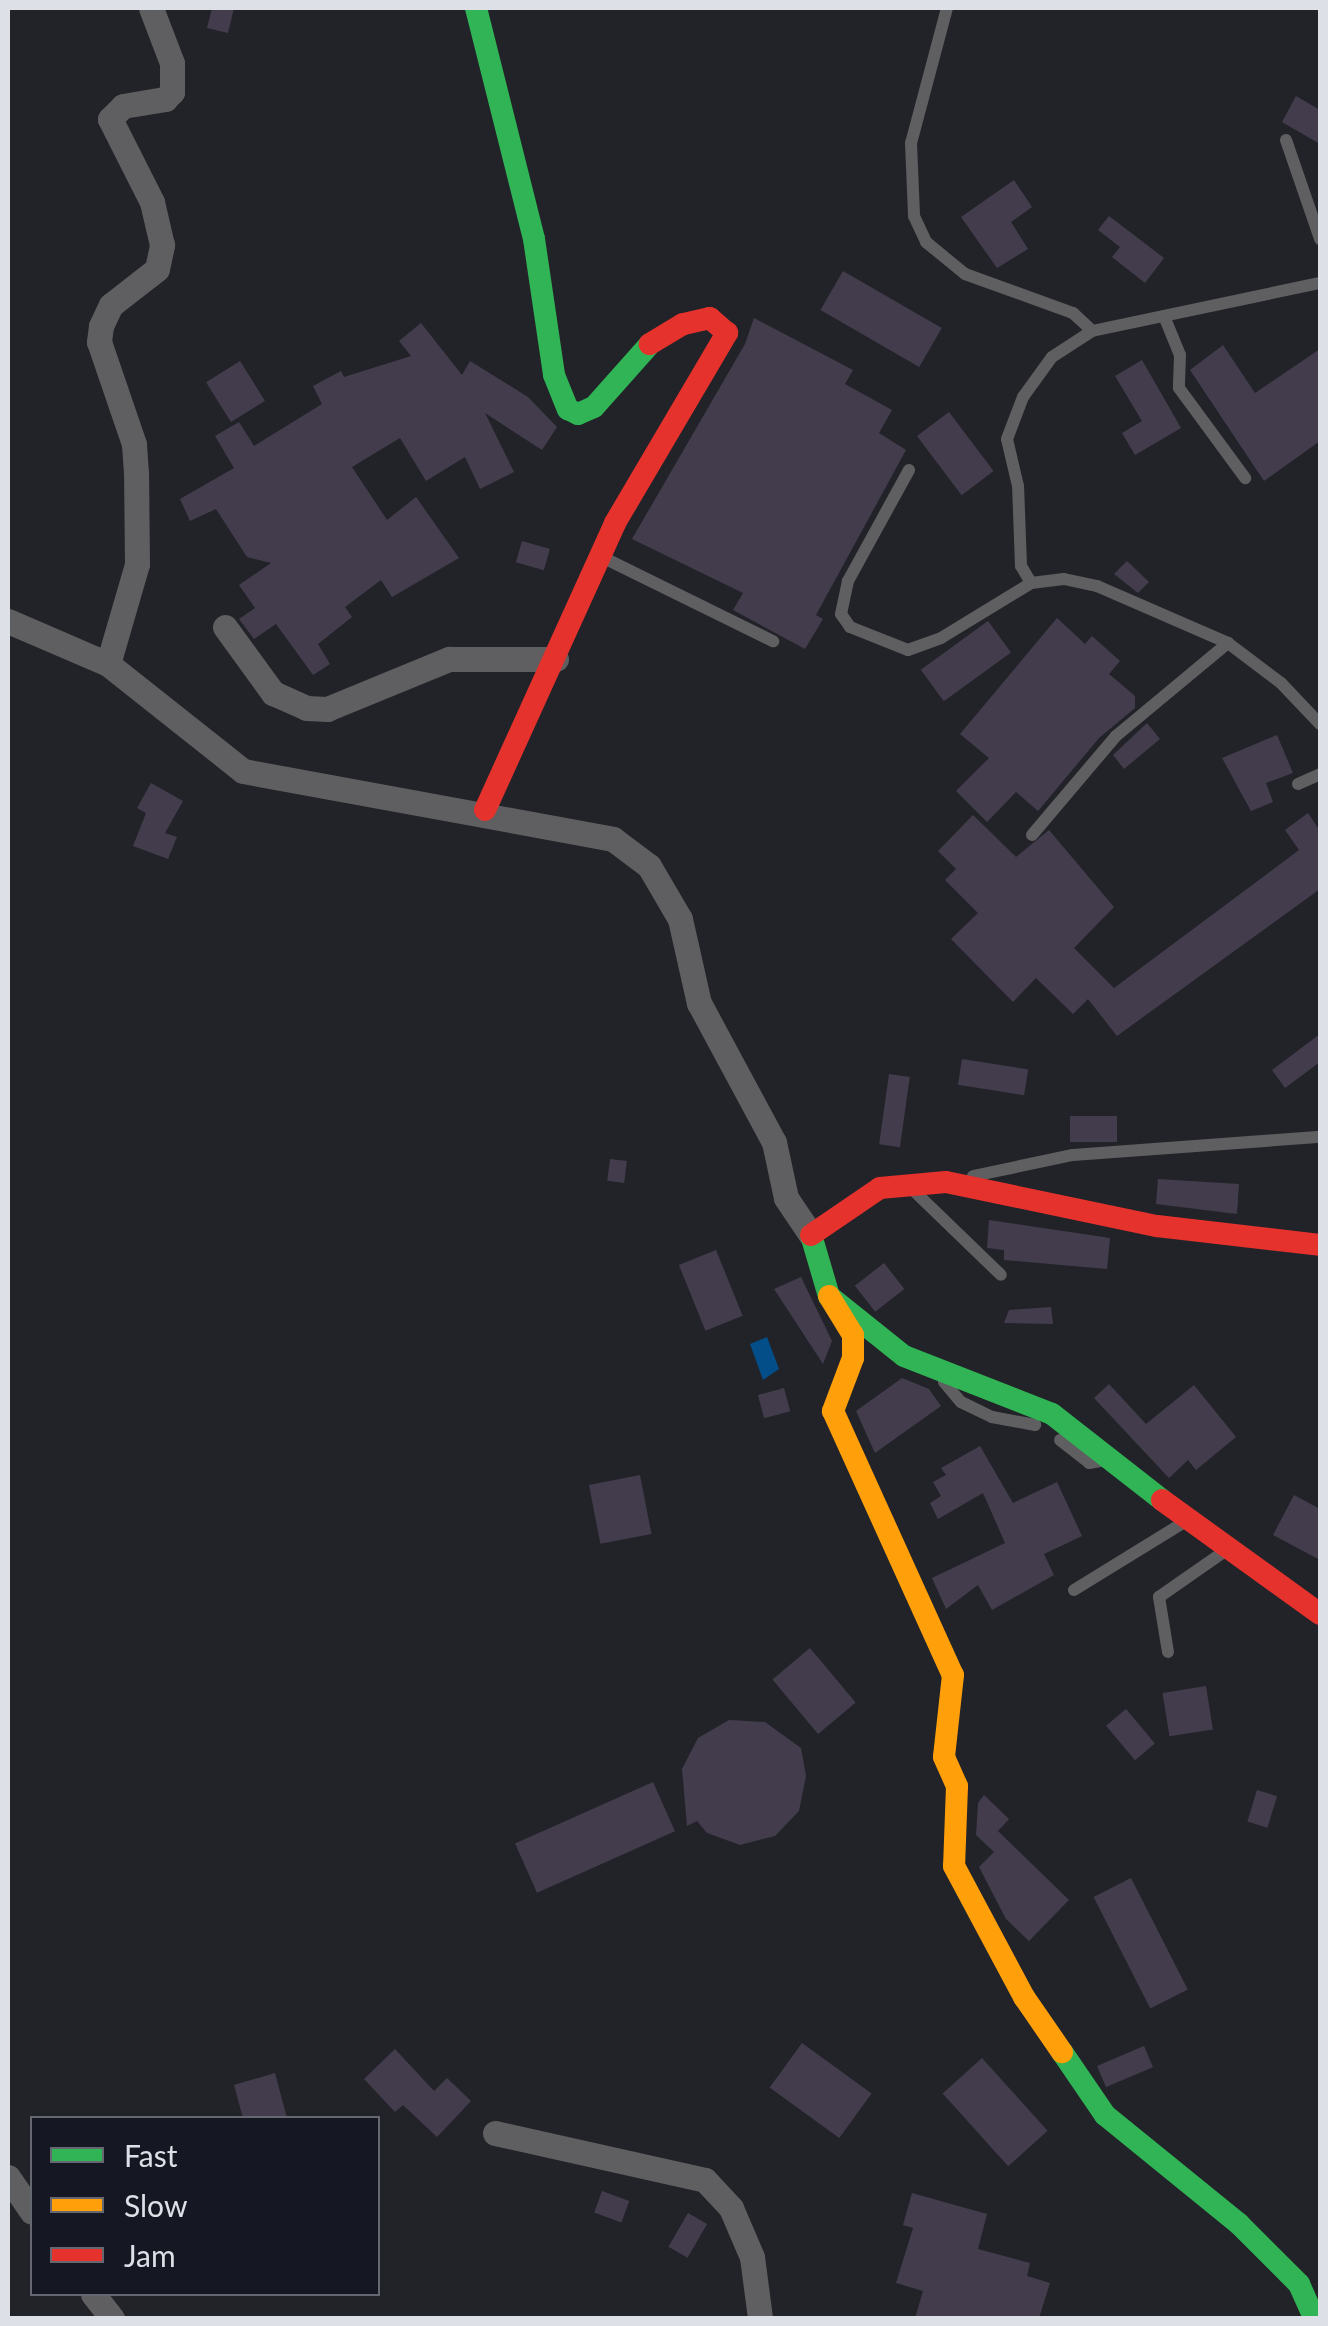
<!DOCTYPE html>
<html>
<head>
<meta charset="utf-8">
<style>
  body { margin:0 }
  #map { position:relative; width:1328px; height:2326px; overflow:hidden; background:#222328; font-family:Lato,sans-serif }
  div>[style] { position:absolute }
  [style*='--x'] { left:calc(var(--x)*1px); top:calc(var(--y)*1px); width:calc(var(--w)*1px); rotate:calc(var(--a)*1deg) }
  .water>* { inset:0; background:#034e88 }
  .building>* { inset:0; background:#433c4d; transform-origin:0 0 }
  .lane>* { height:12px; margin:-6px; padding:0 6px; transform-origin:6px; border-radius:6px; background:#5f5e60 }
  .street>* { height:25px; margin:-12.5px; padding:0 12.5px; transform-origin:12.5px; border-radius:12.5px; background:#5f5e60 }
  .fast>* { height:22px; margin:-11px; padding:0 11px; transform-origin:11px; border-radius:11px; background:#30b455 }
  .slow>* { height:22px; margin:-11px; padding:0 11px; transform-origin:11px; border-radius:11px; background:#ff9f0a }
  .jam>* { height:22px; margin:-11px; padding:0 11px; transform-origin:11px; border-radius:11px; background:#e5322d }
  span { translate:-50% -50%; white-space:nowrap; text-align:center; line-height:1.15; -webkit-text-stroke:8px #151822; paint-order:stroke }
  .frame { position:absolute; inset:0; border:10px solid #dde0e7; pointer-events:none }
  .legend { position:absolute; left:30px; top:2116px; width:350px; height:180px; box-sizing:border-box; background:#151822; border:2px solid #656871; margin:0; padding:12px 18px; list-style:none; font-size:30px; color:#dde0e7 }
  .legend li { display:flex; align-items:center; gap:20px; height:50px }
  .legend b { width:50px; border:2px solid #656871 }
</style>
</head>
<body>
<div id="map">
  <div class="water">
    <div style="clip-path:polygon(767px 1337px,779px 1369px,763px 1380px,750px 1344px)"></div>
  </div>
  <div class="building">
    <div style="clip-path:polygon(212px 8px,234px 8px,228px 33px,207px 28px)"></div>
    <div style="clip-path:polygon(1296px 96px,1320px 110px,1320px 144px,1282px 122px)"></div>
    <div style="clip-path:polygon(1014px 180px,1032px 207px,1011px 222px,1028px 249px,997px 268px,961px 217px)"></div>
    <div style="clip-path:polygon(1109px 216px,1164px 258px,1145px 283px,1112px 257px,1120px 247px,1098px 230px)"></div>
    <div style="left:843px;top:271px;width:114px;height:45px;rotate:30deg"></div>
    <div style="clip-path:polygon(754px 318px,853px 370px,845px 384px,892px 410px,879px 433px,906px 450px,816px 615px,823px 619px,805px 649px,733px 610px,743px 593px,632px 539px,745px 344px)"></div>
    <div style="clip-path:polygon(421px 323px,462px 375px,470px 361px,528px 397px,557px 427px,542px 450px,485px 413px,514px 472px,480px 489px,465px 457px,426px 481px,400px 438px,352px 467px,387px 520px,416px 497px,459px 558px,392px 597px,381px 580px,345px 607px,352px 617px,318px 644px,330px 664px,313px 675px,276px 624px,254px 639px,239px 619px,255px 608px,239px 585px,271px 563px,247px 557px,216px 509px,190px 521px,180px 499px,234px 468px,215px 436px,239px 422px,254px 446px,322px 404px,313px 386px,341px 371px,344px 377px,411px 356px,399px 341px)"></div>
    <div style="clip-path:polygon(1223px 345px,1255px 393px,1320px 349px,1320px 441px,1264px 481px,1190px 370px)"></div>
    <div style="clip-path:polygon(1142px 360px,1181px 428px,1135px 455px,1122px 433px,1142px 421px,1115px 376px)"></div>
    <div style="left:240px;top:361px;width:47px;height:40px;rotate:58deg"></div>
    <div style="left:949px;top:412px;width:74px;height:40px;rotate:53deg"></div>
    <div style="left:522px;top:541px;width:29px;height:22px;rotate:16deg"></div>
    <div style="clip-path:polygon(1127px 561px,1149px 582px,1138px 593px,1114px 574px)"></div>
    <div style="clip-path:polygon(1057px 618px,1085px 644px,1092px 636px,1120px 661px,1109px 674px,1135px 696px,1135px 708px,1099px 738px,1038px 811px,1016px 792px,987px 822px,956px 791px,989px 758px,960px 734px)"></div>
    <div style="left:988px;top:621px;width:39px;height:83px;rotate:54deg"></div>
    <div style="clip-path:polygon(1147px 723px,1160px 739px,1124px 769px,1113px 755px)"></div>
    <div style="clip-path:polygon(1277px 735px,1293px 773px,1266px 783px,1273px 802px,1251px 811px,1222px 758px)"></div>
    <div style="clip-path:polygon(151px 783px,183px 801px,165px 833px,177px 837px,168px 859px,133px 846px,146px 813px,137px 808px)"></div>
    <div style="clip-path:polygon(1308px 813px,1320px 831px,1320px 889px,1117px 1036px,1088px 999px,1073px 1014px,1036px 978px,1013px 1002px,951px 939px,978px 913px,945px 880px,956px 869px,938px 851px,973px 815px,1016px 857px,1049px 830px,1114px 907px,1074px 948px,1114px 988px,1299px 850px,1285px 830px)"></div>
    <div style="clip-path:polygon(1320px 1034px,1320px 1062px,1285px 1088px,1272px 1070px)"></div>
    <div style="left:962px;top:1059px;width:67px;height:26px;rotate:9deg"></div>
    <div style="left:889px;top:1074px;width:21px;height:71px;rotate:8deg"></div>
    <div style="left:1117px;top:1116px;width:26px;height:47px;rotate:90deg"></div>
    <div style="left:610px;top:1159px;width:17px;height:22px;rotate:7deg"></div>
    <div style="clip-path:polygon(1158px 1179px,1239px 1184px,1237px 1214px,1156px 1204px)"></div>
    <div style="clip-path:polygon(989px 1220px,1110px 1238px,1107px 1269px,1004px 1260px,1004px 1250px,987px 1248px)"></div>
    <div style="left:716px;top:1250px;width:71px;height:40px;rotate:68deg"></div>
    <div style="left:884px;top:1263px;width:33px;height:37px;rotate:52deg"></div>
    <div style="clip-path:polygon(801px 1277px,832px 1341px,823px 1364px,774px 1289px)"></div>
    <div style="clip-path:polygon(1051px 1307px,1053px 1324px,1004px 1323px,1009px 1310px)"></div>
    <div style="clip-path:polygon(902px 1378px,929px 1389px,941px 1406px,875px 1453px,856px 1411px)"></div>
    <div style="clip-path:polygon(1109px 1384px,1146px 1424px,1194px 1385px,1236px 1437px,1196px 1470px,1188px 1460px,1169px 1478px,1094px 1398px)"></div>
    <div style="left:784px;top:1388px;width:24px;height:27px;rotate:75deg"></div>
    <div style="clip-path:polygon(980px 1446px,1013px 1503px,1057px 1482px,1082px 1536px,1044px 1554px,1054px 1575px,992px 1610px,978px 1585px,946px 1609px,932px 1578px,1005px 1543px,983px 1493px,938px 1519px,930px 1503px,941px 1496px,933px 1482px,946px 1475px,941px 1468px)"></div>
    <div style="left:640px;top:1475px;width:60px;height:52px;rotate:79deg"></div>
    <div style="clip-path:polygon(1294px 1495px,1320px 1509px,1320px 1560px,1273px 1535px)"></div>
    <div style="left:810px;top:1648px;width:71px;height:49px;rotate:50deg"></div>
    <div style="left:1206px;top:1686px;width:44px;height:44px;rotate:81deg"></div>
    <div style="left:1126px;top:1709px;width:45px;height:26px;rotate:50deg"></div>
    <div style="clip-path:polygon(729px 1720px,765px 1722px,801px 1748px,806px 1776px,799px 1811px,775px 1836px,740px 1845px,707px 1833px,697px 1821px,687px 1826px,682px 1769px,698px 1738px)"></div>
    <div style="left:653px;top:1782px;width:54px;height:151px;rotate:66deg"></div>
    <div style="left:1257px;top:1790px;width:21px;height:33px;rotate:17deg"></div>
    <div style="clip-path:polygon(984px 1795px,1009px 1819px,998px 1831px,1069px 1900px,1029px 1941px,1006px 1919px,979px 1867px,994px 1852px,976px 1835px,978px 1803px)"></div>
    <div style="left:1131px;top:1878px;width:125px;height:42px;rotate:63deg"></div>
    <div style="left:802px;top:2043px;width:86px;height:55px;rotate:36deg"></div>
    <div style="left:1144px;top:2046px;width:23px;height:51px;rotate:67deg"></div>
    <div style="clip-path:polygon(395px 2049px,434px 2091px,447px 2078px,471px 2101px,437px 2137px,403px 2105px,395px 2112px,364px 2079px)"></div>
    <div style="left:982px;top:2058px;width:98px;height:53px;rotate:48deg"></div>
    <div style="clip-path:polygon(275px 2073px,287px 2118px,243px 2118px,234px 2085px)"></div>
    <div style="left:602px;top:2191px;width:29px;height:23px;rotate:20deg"></div>
    <div style="clip-path:polygon(912px 2193px,987px 2214px,978px 2249px,1030px 2263px,1027px 2276px,1050px 2283px,1039px 2318px,915px 2318px,923px 2291px,896px 2283px,913px 2228px,903px 2225px)"></div>
    <div style="left:688px;top:2213px;width:22px;height:39px;rotate:30deg"></div>
  </div>
  <div class="lane">
    <div style="--x:947;--y:8;--w:140;--a:104.9"></div>
    <div style="--x:911;--y:143;--w:73;--a:87.6"></div>
    <div style="--x:914;--y:216;--w:29;--a:65"></div>
    <div style="--x:926;--y:242;--w:50;--a:39.4"></div>
    <div style="--x:965;--y:274;--w:115;--a:19.9"></div>
    <div style="--x:1073;--y:313;--w:26;--a:43"></div>
    <div style="--x:1286;--y:140;--w:105;--a:71"></div>
    <div style="--x:1164;--y:316;--w:42;--a:67.7"></div>
    <div style="--x:1180;--y:355;--w:33;--a:92"></div>
    <div style="--x:1179;--y:388;--w:112;--a:53.7"></div>
    <div style="--x:909;--y:470;--w:127;--a:118.8"></div>
    <div style="--x:848;--y:581;--w:34;--a:102"></div>
    <div style="--x:841;--y:614;--w:16;--a:55"></div>
    <div style="--x:850;--y:627;--w:62;--a:21.6"></div>
    <div style="--x:908;--y:650;--w:35;--a:-20"></div>
    <div style="--x:941;--y:638;--w:105;--a:-31.4"></div>
    <div style="--x:1031;--y:583;--w:33;--a:-7"></div>
    <div style="--x:1064;--y:579;--w:34;--a:12"></div>
    <div style="--x:1097;--y:586;--w:143;--a:23.5"></div>
    <div style="--x:1228;--y:643;--w:66;--a:37"></div>
    <div style="--x:1281;--y:683;--w:57;--a:46.4"></div>
    <div style="--x:602;--y:557;--w:191;--a:26.2"></div>
    <div style="--x:1031;--y:583;--w:20;--a:-120"></div>
    <div style="--x:1021;--y:566;--w:80;--a:-92.1"></div>
    <div style="--x:1018;--y:486;--w:48;--a:-103.2"></div>
    <div style="--x:1007;--y:439;--w:45;--a:-69.1"></div>
    <div style="--x:1023;--y:397;--w:49;--a:-54.1"></div>
    <div style="--x:1052;--y:357;--w:48;--a:-33"></div>
    <div style="--x:1092;--y:331;--w:233;--a:-11.9"></div>
    <div style="--x:1298;--y:784;--w:24;--a:-24"></div>
    <div style="--x:1032;--y:835;--w:130;--a:-49.7"></div>
    <div style="--x:1116;--y:736;--w:146;--a:-39.7"></div>
    <div style="--x:973;--y:1176;--w:102;--a:-11.9"></div>
    <div style="--x:1073;--y:1155;--w:248;--a:-4.2"></div>
    <div style="--x:913;--y:1190;--w:122;--a:44"></div>
    <div style="--x:944;--y:1382;--w:26;--a:50"></div>
    <div style="--x:961;--y:1402;--w:34;--a:26"></div>
    <div style="--x:992;--y:1417;--w:44;--a:10.5"></div>
    <div style="--x:1060;--y:1440;--w:37;--a:38"></div>
    <div style="--x:1089;--y:1463;--w:17;--a:-10"></div>
    <div style="--x:1074;--y:1590;--w:128;--a:-31.6"></div>
    <div style="--x:1168;--y:1652;--w:56;--a:-99.3"></div>
    <div style="--x:1159;--y:1597;--w:80;--a:-34.9"></div>
  </div>
  <div class="street">
    <div style="--x:8;--y:621;--w:109;--a:23.3"></div>
    <div style="--x:108;--y:664;--w:172;--a:38.4"></div>
    <div style="--x:243;--y:771;--w:376;--a:10.4"></div>
    <div style="--x:613;--y:839;--w:45;--a:36.9"></div>
    <div style="--x:649;--y:866;--w:61;--a:59.7"></div>
    <div style="--x:680;--y:919;--w:86;--a:77.3"></div>
    <div style="--x:699;--y:1003;--w:158;--a:61.7"></div>
    <div style="--x:774;--y:1142;--w:57;--a:77.9"></div>
    <div style="--x:786;--y:1198;--w:45;--a:56"></div>
    <div style="--x:225;--y:627;--w:82;--a:54"></div>
    <div style="--x:273;--y:693;--w:36;--a:24"></div>
    <div style="--x:306;--y:708;--w:21;--a:3"></div>
    <div style="--x:327;--y:709;--w:132;--a:-22.3"></div>
    <div style="--x:449;--y:659;--w:107;--a:0"></div>
    <div style="--x:108;--y:664;--w:104;--a:-73.8"></div>
    <div style="--x:137;--y:564;--w:91;--a:-90.6"></div>
    <div style="--x:136;--y:473;--w:29;--a:-94"></div>
    <div style="--x:134;--y:444;--w:108;--a:-108.9"></div>
    <div style="--x:99;--y:342;--w:16;--a:-83"></div>
    <div style="--x:101;--y:326;--w:23;--a:-65"></div>
    <div style="--x:111;--y:305;--w:58;--a:-38"></div>
    <div style="--x:157;--y:269;--w:25;--a:-78"></div>
    <div style="--x:162;--y:245;--w:44;--a:-103.1"></div>
    <div style="--x:152;--y:202;--w:93;--a:-116.8"></div>
    <div style="--x:110;--y:119;--w:18;--a:-45"></div>
    <div style="--x:123;--y:106;--w:43;--a:-9.5"></div>
    <div style="--x:165;--y:99;--w:10;--a:-45"></div>
    <div style="--x:172;--y:92;--w:29;--a:-90"></div>
    <div style="--x:172;--y:63;--w:59;--a:-110.9"></div>
    <div style="--x:495;--y:2133;--w:215;--a:12.6"></div>
    <div style="--x:705;--y:2180;--w:38;--a:47"></div>
    <div style="--x:731;--y:2208;--w:53;--a:66.8"></div>
    <div style="--x:752;--y:2257;--w:62;--a:82.5"></div>
    <div style="--x:8;--y:2177;--w:42;--a:55.6"></div>
    <div style="--x:93;--y:2294;--w:31;--a:52"></div>
  </div>
  <div class="fast">
    <div style="--x:476;--y:8;--w:238;--a:75.9"></div>
    <div style="--x:534;--y:239;--w:137;--a:81.6"></div>
    <div style="--x:554;--y:375;--w:37;--a:68"></div>
    <div style="--x:568;--y:409;--w:11;--a:27"></div>
    <div style="--x:578;--y:414;--w:17;--a:-24"></div>
    <div style="--x:594;--y:407;--w:84;--a:-48.4"></div>
    <div style="--x:811;--y:1235;--w:64;--a:73.6"></div>
    <div style="--x:829;--y:1296;--w:96;--a:38.7"></div>
    <div style="--x:904;--y:1356;--w:159;--a:21.4"></div>
    <div style="--x:1052;--y:1414;--w:140;--a:38"></div>
    <div style="--x:1062;--y:2052;--w:76;--a:55.7"></div>
    <div style="--x:1105;--y:2115;--w:173;--a:39.1"></div>
    <div style="--x:1239;--y:2224;--w:85;--a:45"></div>
    <div style="--x:1299;--y:2284;--w:37;--a:66"></div>
  </div>
  <div class="slow">
    <div style="--x:829;--y:1296;--w:46;--a:58.4"></div>
    <div style="--x:853;--y:1335;--w:23;--a:90"></div>
    <div style="--x:853;--y:1358;--w:57;--a:110.7"></div>
    <div style="--x:833;--y:1411;--w:290;--a:65.6"></div>
    <div style="--x:953;--y:1675;--w:82;--a:96.3"></div>
    <div style="--x:944;--y:1757;--w:32;--a:66"></div>
    <div style="--x:957;--y:1786;--w:80;--a:92.1"></div>
    <div style="--x:954;--y:1866;--w:149;--a:61.9"></div>
    <div style="--x:1024;--y:1997;--w:67;--a:55.4"></div>
  </div>
  <div class="jam">
    <div style="--x:485;--y:810;--w:315;--a:-65.6"></div>
    <div style="--x:615;--y:523;--w:221;--a:-59.5"></div>
    <div style="--x:727;--y:333;--w:23;--a:-139"></div>
    <div style="--x:710;--y:318;--w:28;--a:167"></div>
    <div style="--x:683;--y:324;--w:39;--a:149"></div>
    <div style="--x:811;--y:1235;--w:83;--a:-34.3"></div>
    <div style="--x:880;--y:1188;--w:66;--a:-5.2"></div>
    <div style="--x:946;--y:1182;--w:216;--a:11.8"></div>
    <div style="--x:1157;--y:1226;--w:164;--a:6.6"></div>
    <div style="--x:1162;--y:1500;--w:195;--a:35.8"></div>
  </div>
  <div class="frame"></div>
  <ul class="legend">
  <li><b style="height:12px;background:#30b455"></b>Fast</li>
  <li><b style="height:12px;background:#ff9f0a"></b>Slow</li>
  <li><b style="height:12px;background:#e5322d"></b>Jam</li>
  </ul>
</div>
</body>
</html>
